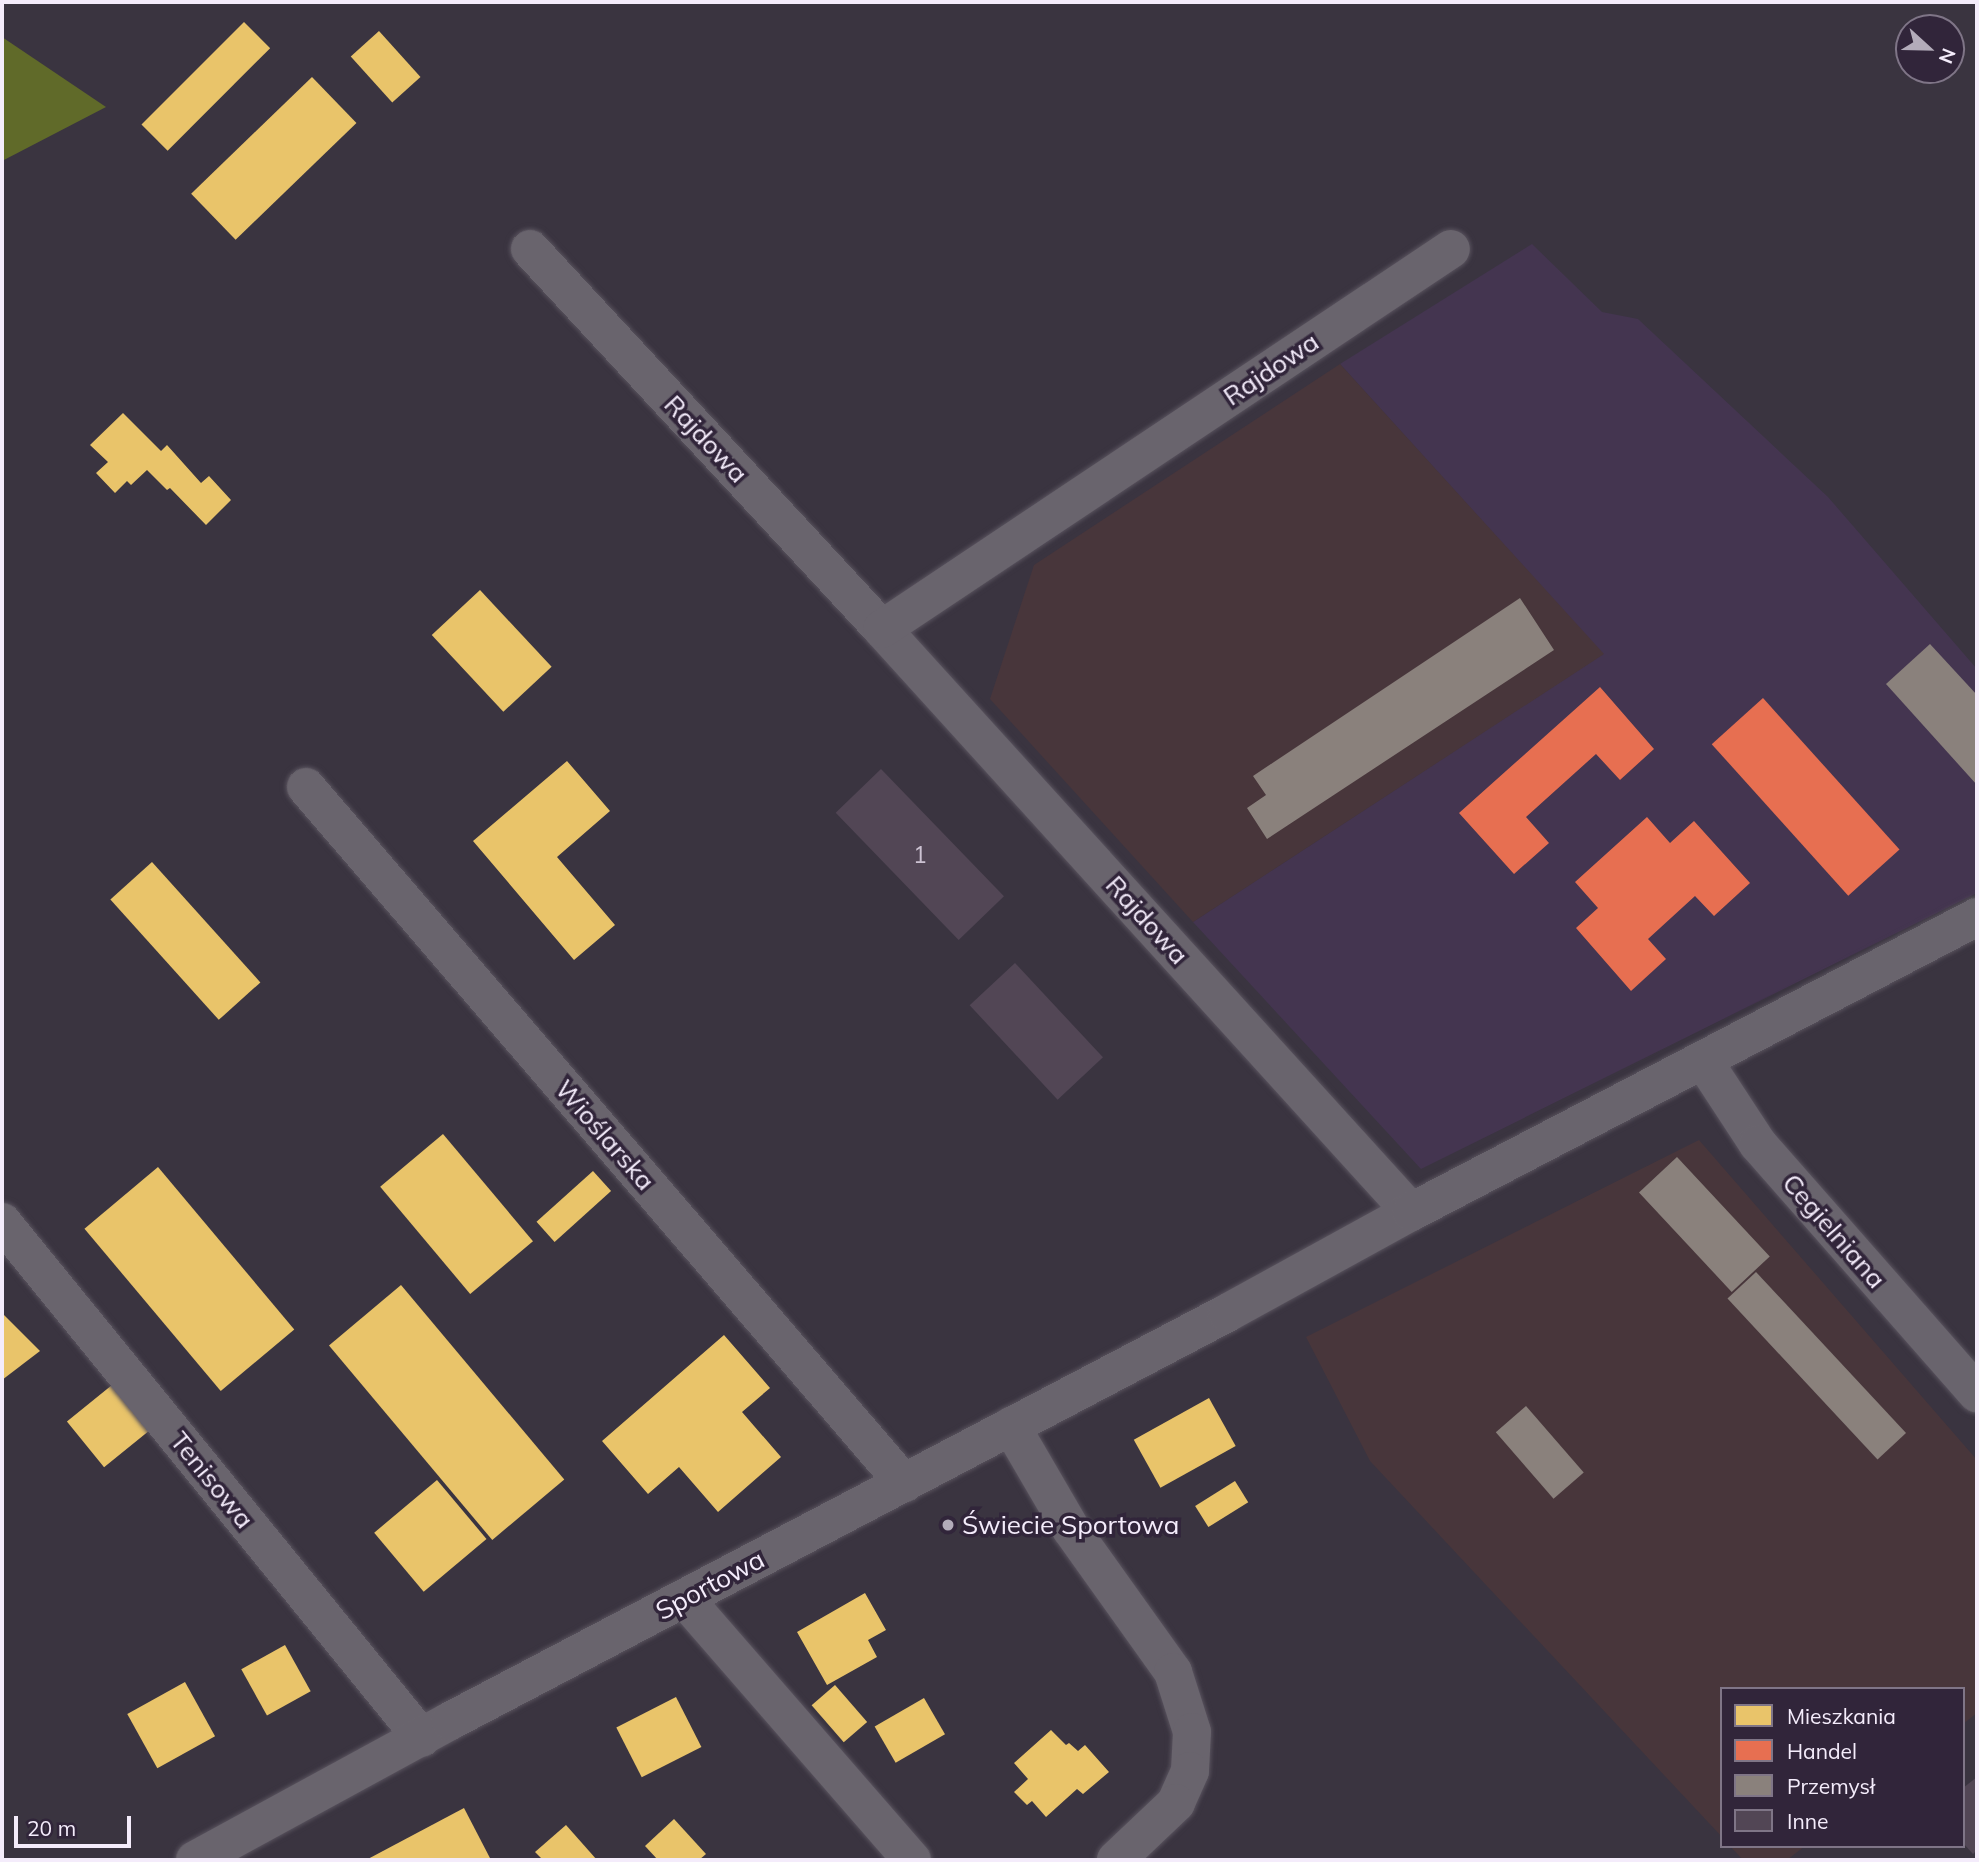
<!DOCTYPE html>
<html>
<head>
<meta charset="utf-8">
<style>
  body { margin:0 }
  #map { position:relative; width:1979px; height:1862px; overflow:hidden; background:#3a3440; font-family:Mulish,sans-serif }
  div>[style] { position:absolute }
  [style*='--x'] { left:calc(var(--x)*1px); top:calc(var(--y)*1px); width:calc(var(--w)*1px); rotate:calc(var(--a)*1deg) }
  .built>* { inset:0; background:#443550 }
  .industrial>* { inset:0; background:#48363b }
  .forest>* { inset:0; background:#606a29 }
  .homes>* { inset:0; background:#e9c46a; transform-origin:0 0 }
  .shops>* { inset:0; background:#e76f51; transform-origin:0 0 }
  .industry>* { inset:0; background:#8a817c; transform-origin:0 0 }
  .building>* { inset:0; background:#524655; transform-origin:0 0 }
  .roads { filter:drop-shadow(0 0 2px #58525d) drop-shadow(0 0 2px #58525d) }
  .minor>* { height:38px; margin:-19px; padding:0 19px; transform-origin:19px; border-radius:19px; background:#69646d }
  .dots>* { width:19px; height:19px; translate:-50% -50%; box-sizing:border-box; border:4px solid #31253a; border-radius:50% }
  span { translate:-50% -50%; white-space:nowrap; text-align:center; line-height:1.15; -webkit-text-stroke:7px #31253a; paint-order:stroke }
  .number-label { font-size:23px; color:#ccc2d2 }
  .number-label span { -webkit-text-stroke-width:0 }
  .street-label { font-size:26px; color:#f4ecfb }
  .poi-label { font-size:26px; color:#f4ecfb }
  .left { translate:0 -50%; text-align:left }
  .frame { position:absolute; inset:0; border:4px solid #f4ecfb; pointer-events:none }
  .legend { position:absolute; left:1720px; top:1687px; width:245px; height:161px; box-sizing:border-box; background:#31253a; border:2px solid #7f7587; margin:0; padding:9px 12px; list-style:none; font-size:21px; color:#f4ecfb }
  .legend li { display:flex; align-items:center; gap:14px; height:35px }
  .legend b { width:35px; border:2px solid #7f7587 }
  .north { position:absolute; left:1895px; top:14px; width:70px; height:70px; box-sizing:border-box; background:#31253a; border:2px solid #7f7587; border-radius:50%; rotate:112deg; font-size:19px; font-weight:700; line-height:28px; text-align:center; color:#f4ecfb }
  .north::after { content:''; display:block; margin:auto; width:24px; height:32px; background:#b3acba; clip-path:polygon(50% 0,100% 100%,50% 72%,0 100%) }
  .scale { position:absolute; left:14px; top:1816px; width:117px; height:32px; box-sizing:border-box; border:4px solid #f4ecfb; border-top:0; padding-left:9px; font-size:21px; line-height:24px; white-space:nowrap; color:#f4ecfb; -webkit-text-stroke:5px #31253a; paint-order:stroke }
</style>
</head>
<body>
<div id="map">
  <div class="built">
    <div style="clip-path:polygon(1532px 244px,1602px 312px,1638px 319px,1828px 497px,1977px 669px,1977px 893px,1421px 1169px,1193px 922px,1603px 654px,1340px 364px)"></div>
  </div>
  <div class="industrial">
    <div style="clip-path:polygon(1340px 364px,1604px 654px,1193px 922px,990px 699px,1034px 565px)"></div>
    <div style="clip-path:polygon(1699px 1140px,1977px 1460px,1977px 1713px,1963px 1724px,1963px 1689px,1722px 1689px,1722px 1837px,1370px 1461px,1306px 1337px)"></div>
    <div style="clip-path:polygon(1730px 1846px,1805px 1846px,1787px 1860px,1743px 1860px)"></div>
  </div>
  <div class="forest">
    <div style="clip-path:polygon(2px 37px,106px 107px,2px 161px)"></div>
  </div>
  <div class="homes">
    <div style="left:244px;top:22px;width:37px;height:145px;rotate:45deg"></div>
    <div style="left:379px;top:31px;width:62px;height:38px;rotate:48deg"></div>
    <div style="left:312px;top:77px;width:64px;height:168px;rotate:46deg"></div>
    <div style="clip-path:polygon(123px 413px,161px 451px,167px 445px,201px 483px,209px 476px,231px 500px,206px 525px,170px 488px,167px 490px,147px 470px,131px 485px,127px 481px,115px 493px,96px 473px,108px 462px,90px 445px)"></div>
    <div style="left:480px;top:590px;width:105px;height:66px;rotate:47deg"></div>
    <div style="clip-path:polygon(567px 761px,610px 811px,557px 857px,615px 925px,574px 960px,473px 841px)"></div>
    <div style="left:152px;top:862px;width:162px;height:56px;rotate:48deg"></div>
    <div style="left:443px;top:1134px;width:140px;height:82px;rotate:50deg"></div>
    <div style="left:158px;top:1167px;width:212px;height:96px;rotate:50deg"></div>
    <div style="left:593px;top:1171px;width:27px;height:76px;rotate:48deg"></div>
    <div style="left:401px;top:1285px;width:254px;height:94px;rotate:50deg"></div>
    <div style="clip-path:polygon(2px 1313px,40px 1351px,2px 1380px)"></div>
    <div style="clip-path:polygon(724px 1335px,770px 1388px,742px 1412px,781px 1457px,718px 1512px,679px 1467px,648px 1494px,602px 1441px)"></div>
    <div style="left:112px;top:1385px;width:59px;height:58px;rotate:51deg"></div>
    <div style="left:1209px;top:1398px;width:55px;height:86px;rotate:61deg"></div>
    <div style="left:437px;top:1480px;width:77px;height:82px;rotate:50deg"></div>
    <div style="left:1235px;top:1481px;width:25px;height:47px;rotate:58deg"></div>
    <div style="clip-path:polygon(865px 1593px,886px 1630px,868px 1640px,877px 1657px,827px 1685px,797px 1632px)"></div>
    <div style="left:285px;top:1645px;width:53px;height:50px;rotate:61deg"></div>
    <div style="left:185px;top:1682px;width:62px;height:66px;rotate:61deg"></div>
    <div style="left:835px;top:1685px;width:49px;height:31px;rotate:49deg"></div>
    <div style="left:676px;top:1697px;width:56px;height:67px;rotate:63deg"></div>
    <div style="left:924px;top:1698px;width:42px;height:57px;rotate:60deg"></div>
    <div style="clip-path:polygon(1051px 1730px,1066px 1745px,1069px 1743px,1078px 1751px,1085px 1745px,1109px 1772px,1083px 1794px,1077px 1789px,1046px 1817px,1032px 1801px,1027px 1805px,1014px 1792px,1028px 1779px,1014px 1763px)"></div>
    <div style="clip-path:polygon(464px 1808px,491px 1860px,366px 1860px)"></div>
    <div style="clip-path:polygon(674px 1819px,706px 1854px,699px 1860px,658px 1860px,645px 1846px)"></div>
    <div style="clip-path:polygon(566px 1825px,597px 1860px,543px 1860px,535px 1852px)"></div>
  </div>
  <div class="shops">
    <div style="clip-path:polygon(1600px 687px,1654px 749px,1620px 780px,1596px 754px,1526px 817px,1549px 843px,1514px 874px,1459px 813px)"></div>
    <div style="left:1763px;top:698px;width:204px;height:69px;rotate:48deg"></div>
    <div style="clip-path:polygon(1647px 817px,1670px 843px,1694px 821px,1750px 883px,1714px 916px,1695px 896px,1648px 939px,1666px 959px,1631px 991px,1576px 928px,1598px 908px,1575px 882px)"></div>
  </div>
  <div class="industry">
    <div style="clip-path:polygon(1520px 598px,1554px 650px,1267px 839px,1247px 808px,1266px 795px,1253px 776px)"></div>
    <div style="clip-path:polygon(1930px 644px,1977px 695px,1977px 785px,1886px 684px)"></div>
    <div style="left:1677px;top:1157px;width:136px;height:52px;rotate:47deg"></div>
    <div style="left:1756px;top:1272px;width:220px;height:39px;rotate:47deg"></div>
    <div style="left:1526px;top:1406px;width:88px;height:40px;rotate:49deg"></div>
  </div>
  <div class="building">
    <div style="left:881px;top:769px;width:177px;height:63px;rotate:46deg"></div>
    <div style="left:1015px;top:963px;width:129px;height:62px;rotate:47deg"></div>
    <div style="clip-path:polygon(1977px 1777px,1977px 1850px,1973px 1854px,1963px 1843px,1963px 1788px)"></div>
  </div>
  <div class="roads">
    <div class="minor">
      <div style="--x:530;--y:249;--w:518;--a:47.19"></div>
      <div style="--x:882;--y:629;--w:787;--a:47.78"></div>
      <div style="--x:882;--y:629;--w:684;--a:-33.74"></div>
      <div style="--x:306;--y:787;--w:918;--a:49.33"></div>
      <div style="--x:1703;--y:1060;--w:100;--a:56.8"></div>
      <div style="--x:1758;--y:1144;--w:332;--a:48.7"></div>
      <div style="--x:2;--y:1222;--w:665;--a:50.86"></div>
      <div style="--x:1011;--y:1426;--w:119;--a:59.8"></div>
      <div style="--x:1071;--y:1529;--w:176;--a:54.5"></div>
      <div style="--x:1173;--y:1672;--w:63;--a:72.4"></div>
      <div style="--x:1192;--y:1732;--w:39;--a:93"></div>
      <div style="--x:1190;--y:1771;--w:35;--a:114"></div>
      <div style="--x:1176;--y:1803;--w:83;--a:136.5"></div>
      <div style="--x:685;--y:1599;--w:346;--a:49"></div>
      <div style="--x:195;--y:1860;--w:290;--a:-28.6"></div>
      <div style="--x:450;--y:1721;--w:878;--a:-27.7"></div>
      <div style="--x:1227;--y:1313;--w:210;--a:-28.8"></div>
      <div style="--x:1411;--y:1212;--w:638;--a:-27.53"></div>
    </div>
  </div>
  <div class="dots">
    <div style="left:948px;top:1525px;background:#b3acba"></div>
  </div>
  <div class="number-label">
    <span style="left:920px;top:855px">1</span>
  </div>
  <div class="street-label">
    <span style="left:1271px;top:369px;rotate:-34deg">Rajdowa</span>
    <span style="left:706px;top:439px;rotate:47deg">Rajdowa</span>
    <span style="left:1147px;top:920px;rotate:48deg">Rajdowa</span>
    <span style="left:605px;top:1135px;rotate:49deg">Wioślarska</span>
    <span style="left:1834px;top:1231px;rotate:49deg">Cegielniana</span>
    <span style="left:212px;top:1480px;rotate:51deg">Tenisowa</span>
    <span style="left:710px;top:1585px;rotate:-28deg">Sportowa</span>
  </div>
  <div class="poi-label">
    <span class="left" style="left:962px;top:1525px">Świecie Sportowa</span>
  </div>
  <div class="frame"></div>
  <ul class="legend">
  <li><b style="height:19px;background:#e9c46a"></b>Mieszkania</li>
  <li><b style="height:19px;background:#e76f51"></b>Handel</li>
  <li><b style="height:19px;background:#8a817c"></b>Przemysł</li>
  <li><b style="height:19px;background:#524655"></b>Inne</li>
  </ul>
  <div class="north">N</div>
  <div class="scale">20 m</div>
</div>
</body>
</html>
